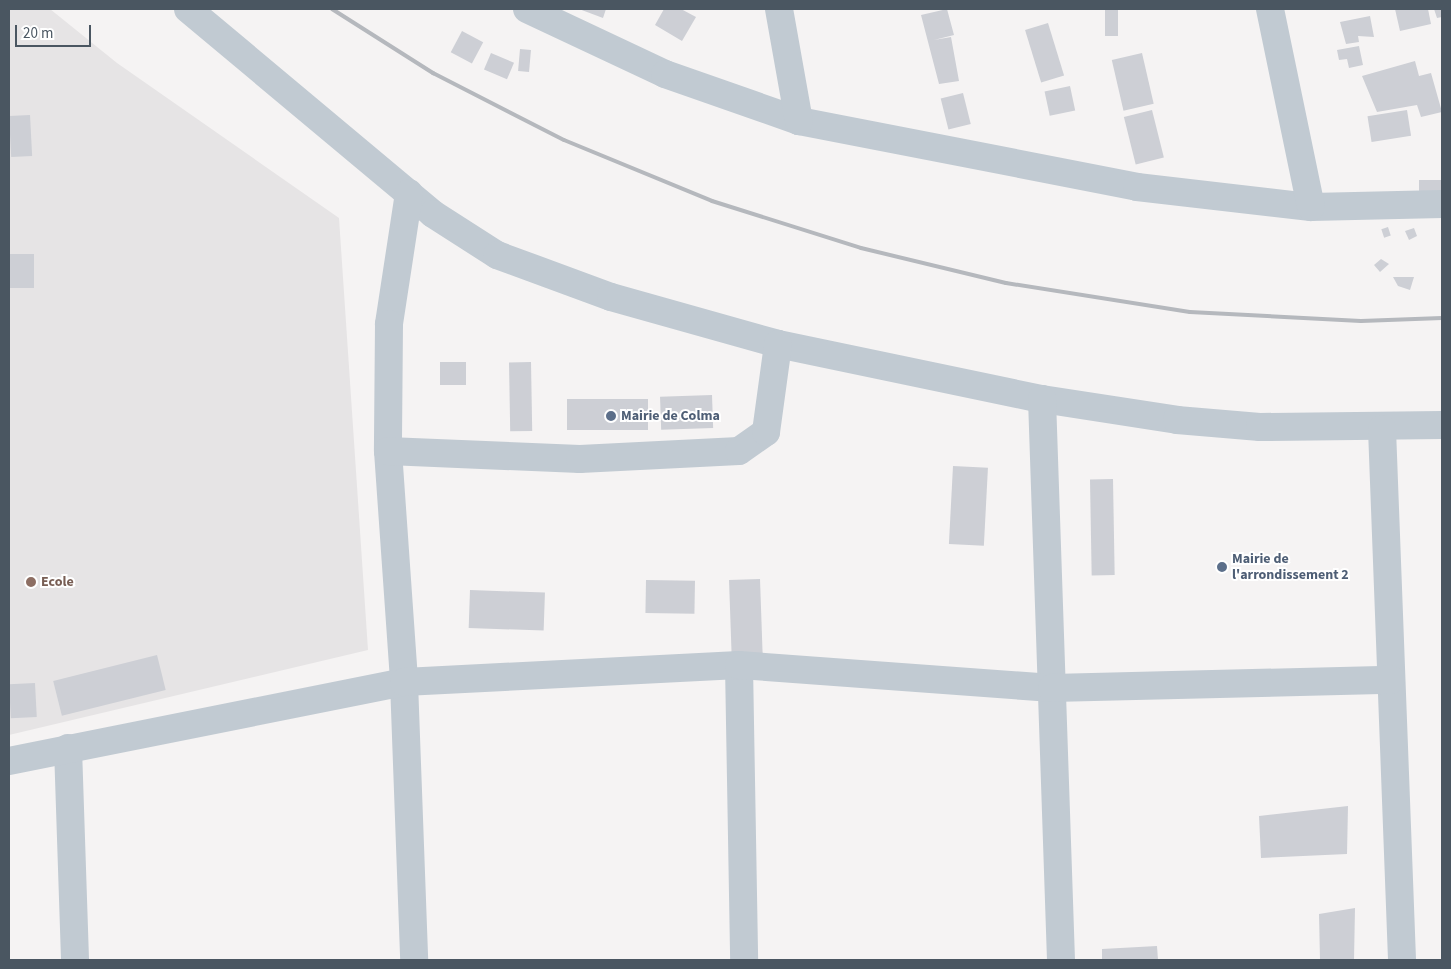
<!DOCTYPE html>
<html>
<head>
<meta charset="utf-8">
<style>
  body { margin:0 }
  #map { position:relative; width:1451px; height:969px; overflow:hidden; background:#f5f3f3; font-family:"Source Sans 3",sans-serif }
  div>[style] { position:absolute }
  [style*='--x'] { left:calc(var(--x)*1px); top:calc(var(--y)*1px); width:calc(var(--w)*1px); rotate:calc(var(--a)*1deg) }
  .education>* { inset:0; background:#e6e4e5 }
  .building>* { inset:0; background:#cdcfd5; transform-origin:0 0 }
  .minor>* { height:28px; margin:-14px; padding:0 14px; transform-origin:14px; border-radius:14px; background:#c1cad2 }
  .rail>* { height:4px; margin:-2px; padding:0 2px; transform-origin:2px; border-radius:2px; background:#b5b8bd }
  .dots>* { width:14px; height:14px; translate:-50% -50%; box-sizing:border-box; border:2px solid #fff; border-radius:50% }
  span { translate:-50% -50%; white-space:nowrap; text-align:center; line-height:1.15; -webkit-text-stroke:4px #fff; paint-order:stroke }
  .service-label { font-size:14px; color:#4e5e75; font-weight:700 }
  .left { translate:0 -50%; text-align:left }
  .education-label { font-size:14px; color:#785e54; font-weight:700 }
  .frame { position:absolute; inset:0; border:10px solid #4a5661; pointer-events:none }
  .scale { position:absolute; left:15px; top:25px; width:76px; height:22px; box-sizing:border-box; border:2px solid #4a5661; border-top:0; padding-left:6px; font-size:15px; line-height:18px; white-space:nowrap; color:#4a5661; -webkit-text-stroke:4px #fff; paint-order:stroke }
</style>
</head>
<body>
<div id="map">
  <div class="education">
    <div style="clip-path:polygon(9px 9px,50px 9px,117px 63px,339px 218px,368px 650px,9px 735px)"></div>
  </div>
  <div class="building">
    <div style="clip-path:polygon(579px 9px,606px 9px,603px 18px)"></div>
    <div style="clip-path:polygon(664px 9px,681px 9px,696px 17px,682px 41px,655px 25px)"></div>
    <div style="clip-path:polygon(947px 9px,954px 35px,934px 40px,951px 37px,959px 81px,939px 84px,921px 15px)"></div>
    <div style="left:1105px;top:9px;width:13px;height:27px"></div>
    <div style="clip-path:polygon(1395px 9px,1428px 9px,1431px 24px,1400px 31px)"></div>
    <div style="clip-path:polygon(1434px 9px,1442px 9px,1442px 17px,1437px 18px)"></div>
    <div style="clip-path:polygon(1370px 16px,1374px 37px,1358px 36px,1359px 42px,1346px 44px,1340px 22px)"></div>
    <div style="left:1048px;top:23px;width:55px;height:24px;rotate:73deg"></div>
    <div style="left:462px;top:31px;width:24px;height:24px;rotate:28deg"></div>
    <div style="clip-path:polygon(1359px 46px,1363px 65px,1349px 68px,1347px 59px,1339px 60px,1337px 50px)"></div>
    <div style="left:520px;top:49px;width:11px;height:22px;rotate:5deg"></div>
    <div style="left:491px;top:53px;width:25px;height:18px;rotate:23deg"></div>
    <div style="left:1142px;top:53px;width:52px;height:31px;rotate:77deg"></div>
    <div style="clip-path:polygon(1415px 61px,1419px 76px,1431px 73px,1442px 112px,1421px 117px,1417px 105px,1377px 112px,1362px 76px)"></div>
    <div style="left:1070px;top:86px;width:25px;height:26px;rotate:78deg"></div>
    <div style="left:963px;top:93px;width:32px;height:23px;rotate:76deg"></div>
    <div style="left:1152px;top:110px;width:49px;height:29px;rotate:76deg"></div>
    <div style="left:1407px;top:110px;width:26px;height:40px;rotate:81deg"></div>
    <div style="left:30px;top:115px;width:41px;height:21px;rotate:87deg"></div>
    <div style="left:1419px;top:180px;width:23px;height:15px"></div>
    <div style="left:1388px;top:227px;width:9px;height:7px;rotate:72deg"></div>
    <div style="clip-path:polygon(1414px 228px,1417px 236px,1409px 240px,1405px 231px)"></div>
    <div style="left:9px;top:254px;width:25px;height:34px"></div>
    <div style="clip-path:polygon(1381px 259px,1389px 264px,1380px 272px,1374px 265px)"></div>
    <div style="clip-path:polygon(1393px 277px,1414px 277px,1410px 290px,1398px 286px)"></div>
    <div style="left:440px;top:362px;width:26px;height:23px"></div>
    <div style="left:531px;top:362px;width:69px;height:22px;rotate:89deg"></div>
    <div style="left:712px;top:395px;width:33px;height:52px;rotate:88deg"></div>
    <div style="left:648px;top:399px;width:31px;height:81px;rotate:90deg"></div>
    <div style="left:953px;top:466px;width:35px;height:78px;rotate:3deg"></div>
    <div style="left:1113px;top:479px;width:96px;height:23px;rotate:89deg"></div>
    <div style="left:760px;top:579px;width:74px;height:31px;rotate:88deg"></div>
    <div style="left:646px;top:580px;width:49px;height:33px;rotate:1deg"></div>
    <div style="left:470px;top:590px;width:75px;height:38px;rotate:2deg"></div>
    <div style="left:157px;top:655px;width:36px;height:107px;rotate:76deg"></div>
    <div style="left:35px;top:683px;width:34px;height:26px;rotate:87deg"></div>
    <div style="clip-path:polygon(1348px 806px,1347px 854px,1261px 858px,1259px 816px)"></div>
    <div style="clip-path:polygon(1355px 908px,1354px 960px,1320px 960px,1319px 914px)"></div>
    <div style="clip-path:polygon(1157px 946px,1158px 960px,1102px 960px,1102px 949px)"></div>
  </div>
  <div class="minor">
    <div style="--x:188;--y:9;--w:319;--a:39.9"></div>
    <div style="--x:433;--y:214;--w:76;--a:32.6"></div>
    <div style="--x:497;--y:255;--w:121;--a:20.2"></div>
    <div style="--x:611;--y:297;--w:173;--a:15.7"></div>
    <div style="--x:778;--y:344;--w:270;--a:11.8"></div>
    <div style="--x:1042;--y:399;--w:137;--a:8.8"></div>
    <div style="--x:1177;--y:420;--w:83;--a:4.8"></div>
    <div style="--x:1260;--y:427;--w:182;--a:-0.6"></div>
    <div style="--x:527;--y:9;--w:153;--a:25.2"></div>
    <div style="--x:665;--y:74;--w:142;--a:19.3"></div>
    <div style="--x:799;--y:121;--w:344;--a:11"></div>
    <div style="--x:1137;--y:187;--w:175;--a:6.6"></div>
    <div style="--x:1311;--y:207;--w:131;--a:-1.3"></div>
    <div style="--x:779;--y:9;--w:114;--a:79.9"></div>
    <div style="--x:1270;--y:9;--w:202;--a:78.3"></div>
    <div style="--x:409;--y:193;--w:133;--a:98.7"></div>
    <div style="--x:389;--y:324;--w:127;--a:90.5"></div>
    <div style="--x:388;--y:451;--w:232;--a:86"></div>
    <div style="--x:404;--y:682;--w:278;--a:87.9"></div>
    <div style="--x:1042;--y:399;--w:561;--a:88.06"></div>
    <div style="--x:1382;--y:429;--w:531;--a:87.84"></div>
    <div style="--x:388;--y:451;--w:192;--a:2.4"></div>
    <div style="--x:580;--y:459;--w:159;--a:-2.9"></div>
    <div style="--x:739;--y:451;--w:33;--a:-35"></div>
    <div style="--x:766;--y:432;--w:89;--a:-82.2"></div>
    <div style="--x:739;--y:665;--w:295;--a:89"></div>
    <div style="--x:68;--y:748;--w:212;--a:88.1"></div>
    <div style="--x:9;--y:761;--w:403;--a:-11.3"></div>
    <div style="--x:404;--y:682;--w:335;--a:-2.9"></div>
    <div style="--x:739;--y:665;--w:314;--a:4.2"></div>
    <div style="--x:1052;--y:688;--w:339;--a:-1.4"></div>
  </div>
  <div class="rail">
    <div style="--x:332;--y:9;--w:120;--a:32.4"></div>
    <div style="--x:433;--y:73;--w:147;--a:27.1"></div>
    <div style="--x:564;--y:140;--w:160;--a:22.4"></div>
    <div style="--x:712;--y:201;--w:156;--a:17.5"></div>
    <div style="--x:861;--y:248;--w:149;--a:13.6"></div>
    <div style="--x:1006;--y:283;--w:186;--a:9"></div>
    <div style="--x:1190;--y:312;--w:171;--a:3"></div>
    <div style="--x:1361;--y:321;--w:81;--a:-2.1"></div>
  </div>
  <div class="dots">
    <div style="left:611px;top:416px;background:#5c6f8a"></div>
    <div style="left:1222px;top:567px;background:#5c6f8a"></div>
    <div style="left:31px;top:582px;background:#8d6e63"></div>
  </div>
  <div class="service-label">
    <span class="left" style="left:621px;top:416px">Mairie de Colma</span>
    <span class="left" style="left:1232px;top:567px">Mairie de<br>l'arrondissement 2</span>
  </div>
  <div class="education-label">
    <span class="left" style="left:41px;top:582px">Ecole</span>
  </div>
  <div class="frame"></div>
  <div class="scale">20 m</div>
</div>
</body>
</html>
